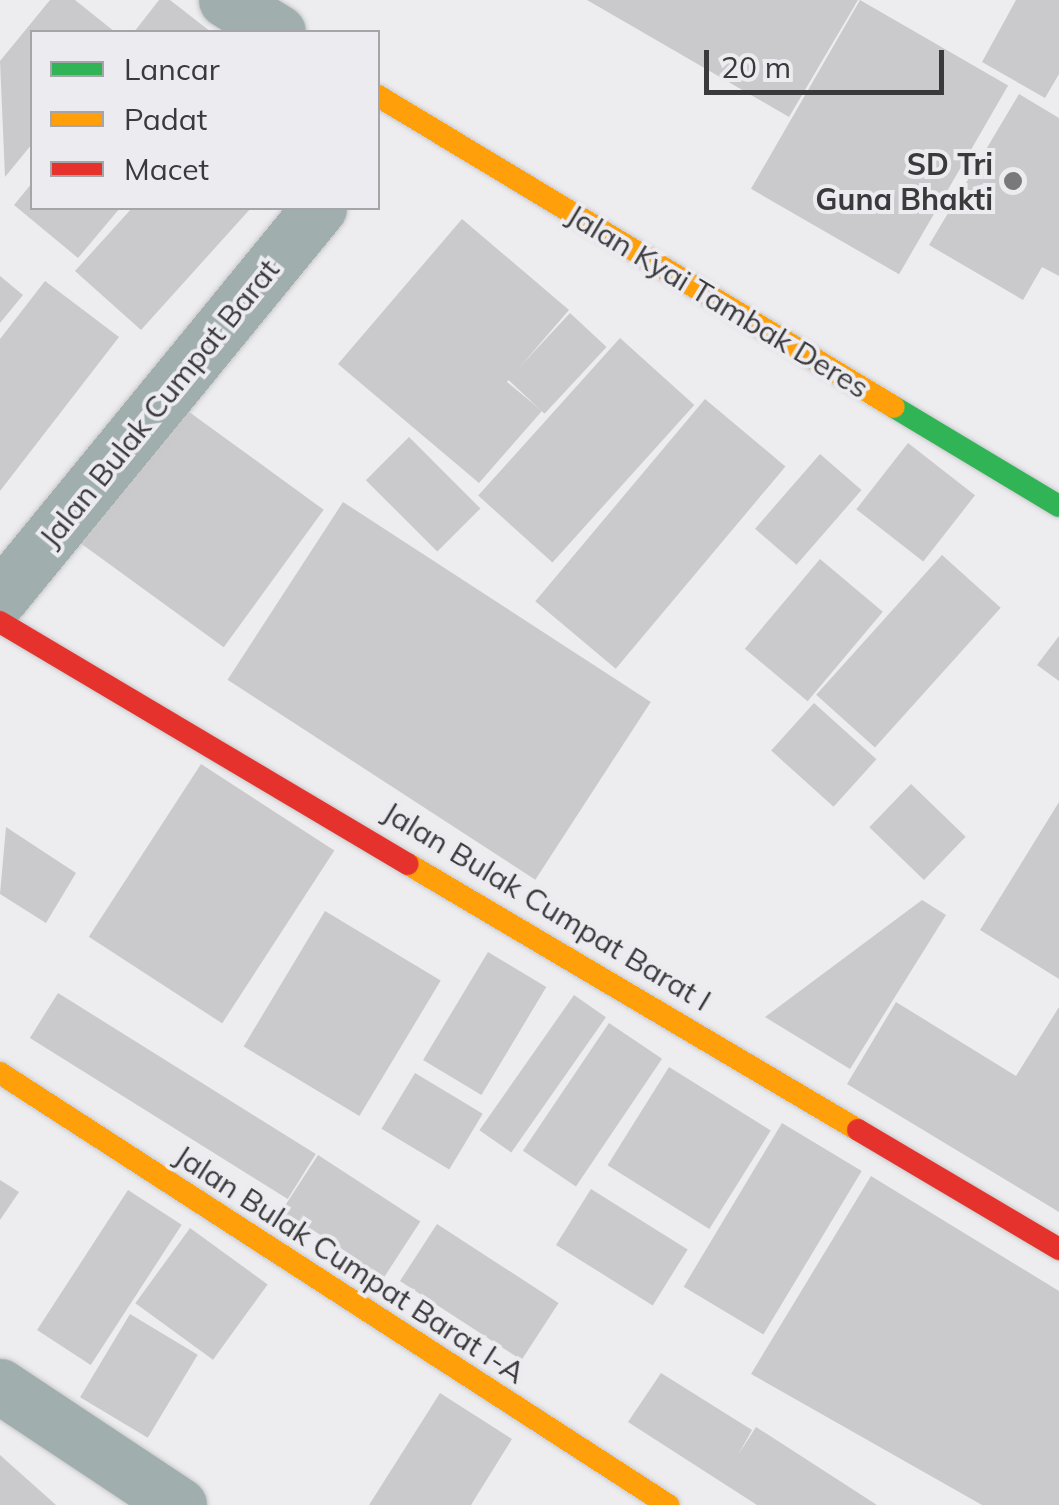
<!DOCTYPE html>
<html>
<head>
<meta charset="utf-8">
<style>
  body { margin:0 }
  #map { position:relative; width:1059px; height:1505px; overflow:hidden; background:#edecef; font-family:Mulish,sans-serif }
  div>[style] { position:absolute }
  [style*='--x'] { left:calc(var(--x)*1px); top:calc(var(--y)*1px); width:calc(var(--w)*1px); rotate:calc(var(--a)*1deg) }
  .building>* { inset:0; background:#cacacc; transform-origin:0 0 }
  .roads { filter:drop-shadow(0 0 2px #c9c9ca) drop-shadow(0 0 2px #c9c9ca) }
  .street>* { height:55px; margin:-27.5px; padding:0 27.5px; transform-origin:27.5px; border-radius:27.5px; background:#a0afad }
  .fast>* { height:22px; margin:-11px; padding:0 11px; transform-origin:11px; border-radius:11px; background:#30b455 }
  .slow>* { height:22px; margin:-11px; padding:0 11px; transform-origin:11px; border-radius:11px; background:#ff9f0a }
  .jam>* { height:22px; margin:-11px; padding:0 11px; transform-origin:11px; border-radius:11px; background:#e5322d }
  .dots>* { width:28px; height:28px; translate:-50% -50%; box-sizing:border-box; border:5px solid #ecebf0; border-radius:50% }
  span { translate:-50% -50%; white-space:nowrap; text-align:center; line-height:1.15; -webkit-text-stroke:8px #ecebf0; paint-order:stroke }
  .poi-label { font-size:30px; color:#3a393b; font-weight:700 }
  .right { translate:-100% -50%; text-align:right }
  .street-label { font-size:30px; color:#3a393b }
  .legend { position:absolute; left:30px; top:30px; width:350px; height:180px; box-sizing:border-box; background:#ecebf0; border:2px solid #a5a4a8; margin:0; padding:12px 18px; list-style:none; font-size:30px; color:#3a393b }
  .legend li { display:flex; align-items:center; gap:20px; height:50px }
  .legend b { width:50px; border:2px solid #a5a4a8 }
  .scale { position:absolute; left:704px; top:50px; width:240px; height:45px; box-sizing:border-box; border:5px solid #3a393b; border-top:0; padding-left:12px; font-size:30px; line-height:35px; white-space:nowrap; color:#3a393b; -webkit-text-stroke:8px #ecebf0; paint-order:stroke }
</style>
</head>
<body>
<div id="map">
  <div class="building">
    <div style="clip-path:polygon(50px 0,75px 0,115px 32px,32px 32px,32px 144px,5px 177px,0 61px)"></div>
    <div style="clip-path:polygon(159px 0,170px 0,211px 32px,134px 32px)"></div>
    <div style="clip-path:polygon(587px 0,858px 0,789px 117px)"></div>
    <div style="left:860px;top:0;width:171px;height:218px;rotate:30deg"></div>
    <div style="clip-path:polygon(1016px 0,1059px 0,1059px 74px,1045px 98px,982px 62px)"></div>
    <div style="clip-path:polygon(1019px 94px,1059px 118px,1059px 276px,1042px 267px,1023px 300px,929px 245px)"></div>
    <div style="clip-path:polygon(32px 183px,32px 208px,120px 208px,78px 258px,14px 205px)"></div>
    <div style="clip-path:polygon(132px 208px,251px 208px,141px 330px,75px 271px)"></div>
    <div style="clip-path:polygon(462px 219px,569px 310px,507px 382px,542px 411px,479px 483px,338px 364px)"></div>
    <div style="clip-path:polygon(0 276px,23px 295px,0 323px)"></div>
    <div style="clip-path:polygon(45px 281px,119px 337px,0 491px,0 339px)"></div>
    <div style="left:570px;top:313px;width:50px;height:91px;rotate:43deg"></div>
    <div style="left:620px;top:338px;width:100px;height:212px;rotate:42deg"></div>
    <div style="left:705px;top:399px;width:105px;height:264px;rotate:40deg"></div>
    <div style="left:174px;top:401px;width:185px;height:170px;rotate:36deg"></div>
    <div style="left:409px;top:437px;width:101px;height:61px;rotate:45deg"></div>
    <div style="left:908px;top:443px;width:85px;height:84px;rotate:38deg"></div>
    <div style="left:820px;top:454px;width:55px;height:99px;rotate:41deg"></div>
    <div style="left:343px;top:502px;width:367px;height:212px;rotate:33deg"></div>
    <div style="left:942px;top:555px;width:79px;height:188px;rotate:42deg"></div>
    <div style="left:820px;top:559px;width:82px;height:117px;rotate:40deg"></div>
    <div style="clip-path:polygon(1059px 636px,1059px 681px,1037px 665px)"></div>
    <div style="left:814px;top:703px;width:84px;height:64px;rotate:42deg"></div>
    <div style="left:201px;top:764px;width:159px;height:206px;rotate:33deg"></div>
    <div style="left:911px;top:784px;width:76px;height:60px;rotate:44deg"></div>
    <div style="clip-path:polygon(1059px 802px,1059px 979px,980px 930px)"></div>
    <div style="clip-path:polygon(6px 827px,76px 873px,46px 923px,0 894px)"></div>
    <div style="clip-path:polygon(922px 900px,946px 915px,850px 1069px,765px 1017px)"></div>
    <div style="left:325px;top:911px;width:135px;height:158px;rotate:31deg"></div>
    <div style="left:488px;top:952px;width:68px;height:126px;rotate:31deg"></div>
    <div style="left:58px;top:993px;width:304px;height:53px;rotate:32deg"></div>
    <div style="left:574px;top:995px;width:39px;height:165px;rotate:35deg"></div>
    <div style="clip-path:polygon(896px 1002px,1016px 1076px,1059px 1007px,1059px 1212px,847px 1084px)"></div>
    <div style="left:609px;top:1023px;width:64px;height:154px;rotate:34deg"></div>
    <div style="left:669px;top:1067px;width:120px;height:116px;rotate:32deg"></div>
    <div style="left:415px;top:1073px;width:79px;height:65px;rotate:31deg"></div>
    <div style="left:782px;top:1123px;width:93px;height:191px;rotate:31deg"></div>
    <div style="left:318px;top:1155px;width:122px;height:69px;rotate:33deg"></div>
    <div style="clip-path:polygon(871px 1176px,1059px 1291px,1059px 1505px,982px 1505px,751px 1374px)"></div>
    <div style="clip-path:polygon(0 1180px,19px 1192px,0 1220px)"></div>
    <div style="left:591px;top:1189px;width:114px;height:66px;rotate:32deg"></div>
    <div style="left:128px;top:1190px;width:64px;height:167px;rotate:33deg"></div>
    <div style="left:437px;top:1224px;width:145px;height:68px;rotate:33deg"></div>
    <div style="left:190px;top:1228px;width:96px;height:93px;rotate:36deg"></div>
    <div style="left:130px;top:1314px;width:79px;height:97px;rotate:31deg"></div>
    <div style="clip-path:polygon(661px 1373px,752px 1430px,738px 1455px,756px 1427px,877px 1505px,757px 1505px,628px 1422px)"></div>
    <div style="clip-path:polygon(440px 1393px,512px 1439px,471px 1505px,369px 1505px)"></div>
    <div style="clip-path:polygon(0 1455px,56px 1505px,0 1505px)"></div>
  </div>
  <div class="roads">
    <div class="street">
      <div style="--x:226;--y:0;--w:61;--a:31.6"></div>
      <div style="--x:0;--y:598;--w:504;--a:-50.72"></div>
      <div style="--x:0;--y:1386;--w:215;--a:33.6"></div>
    </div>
    <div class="fast">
      <div style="--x:894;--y:407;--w:192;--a:31"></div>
    </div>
    <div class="slow">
      <div style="--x:378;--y:96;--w:602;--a:31.08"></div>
      <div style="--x:408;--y:864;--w:523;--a:30.59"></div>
      <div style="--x:0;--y:1073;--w:796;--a:32.89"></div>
    </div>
    <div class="jam">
      <div style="--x:0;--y:622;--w:474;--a:30.7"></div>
      <div style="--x:858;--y:1130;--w:234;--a:30.6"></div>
    </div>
  </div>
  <div class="dots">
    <div style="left:1013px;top:181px;background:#79787a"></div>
  </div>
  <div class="poi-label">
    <span class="right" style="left:993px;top:181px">SD Tri<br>Guna Bhakti</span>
  </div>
  <div class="street-label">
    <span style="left:718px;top:301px;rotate:31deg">Jalan Kyai Tambak Deres</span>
    <span style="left:159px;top:403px;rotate:-51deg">Jalan Bulak Cumpat Barat</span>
    <span style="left:547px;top:906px;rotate:31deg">Jalan Bulak Cumpat Barat I</span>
    <span style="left:350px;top:1264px;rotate:33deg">Jalan Bulak Cumpat Barat I-A</span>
  </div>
  <ul class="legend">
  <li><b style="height:12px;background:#30b455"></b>Lancar</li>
  <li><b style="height:12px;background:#ff9f0a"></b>Padat</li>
  <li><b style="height:12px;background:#e5322d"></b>Macet</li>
  </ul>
  <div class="scale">20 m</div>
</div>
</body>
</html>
